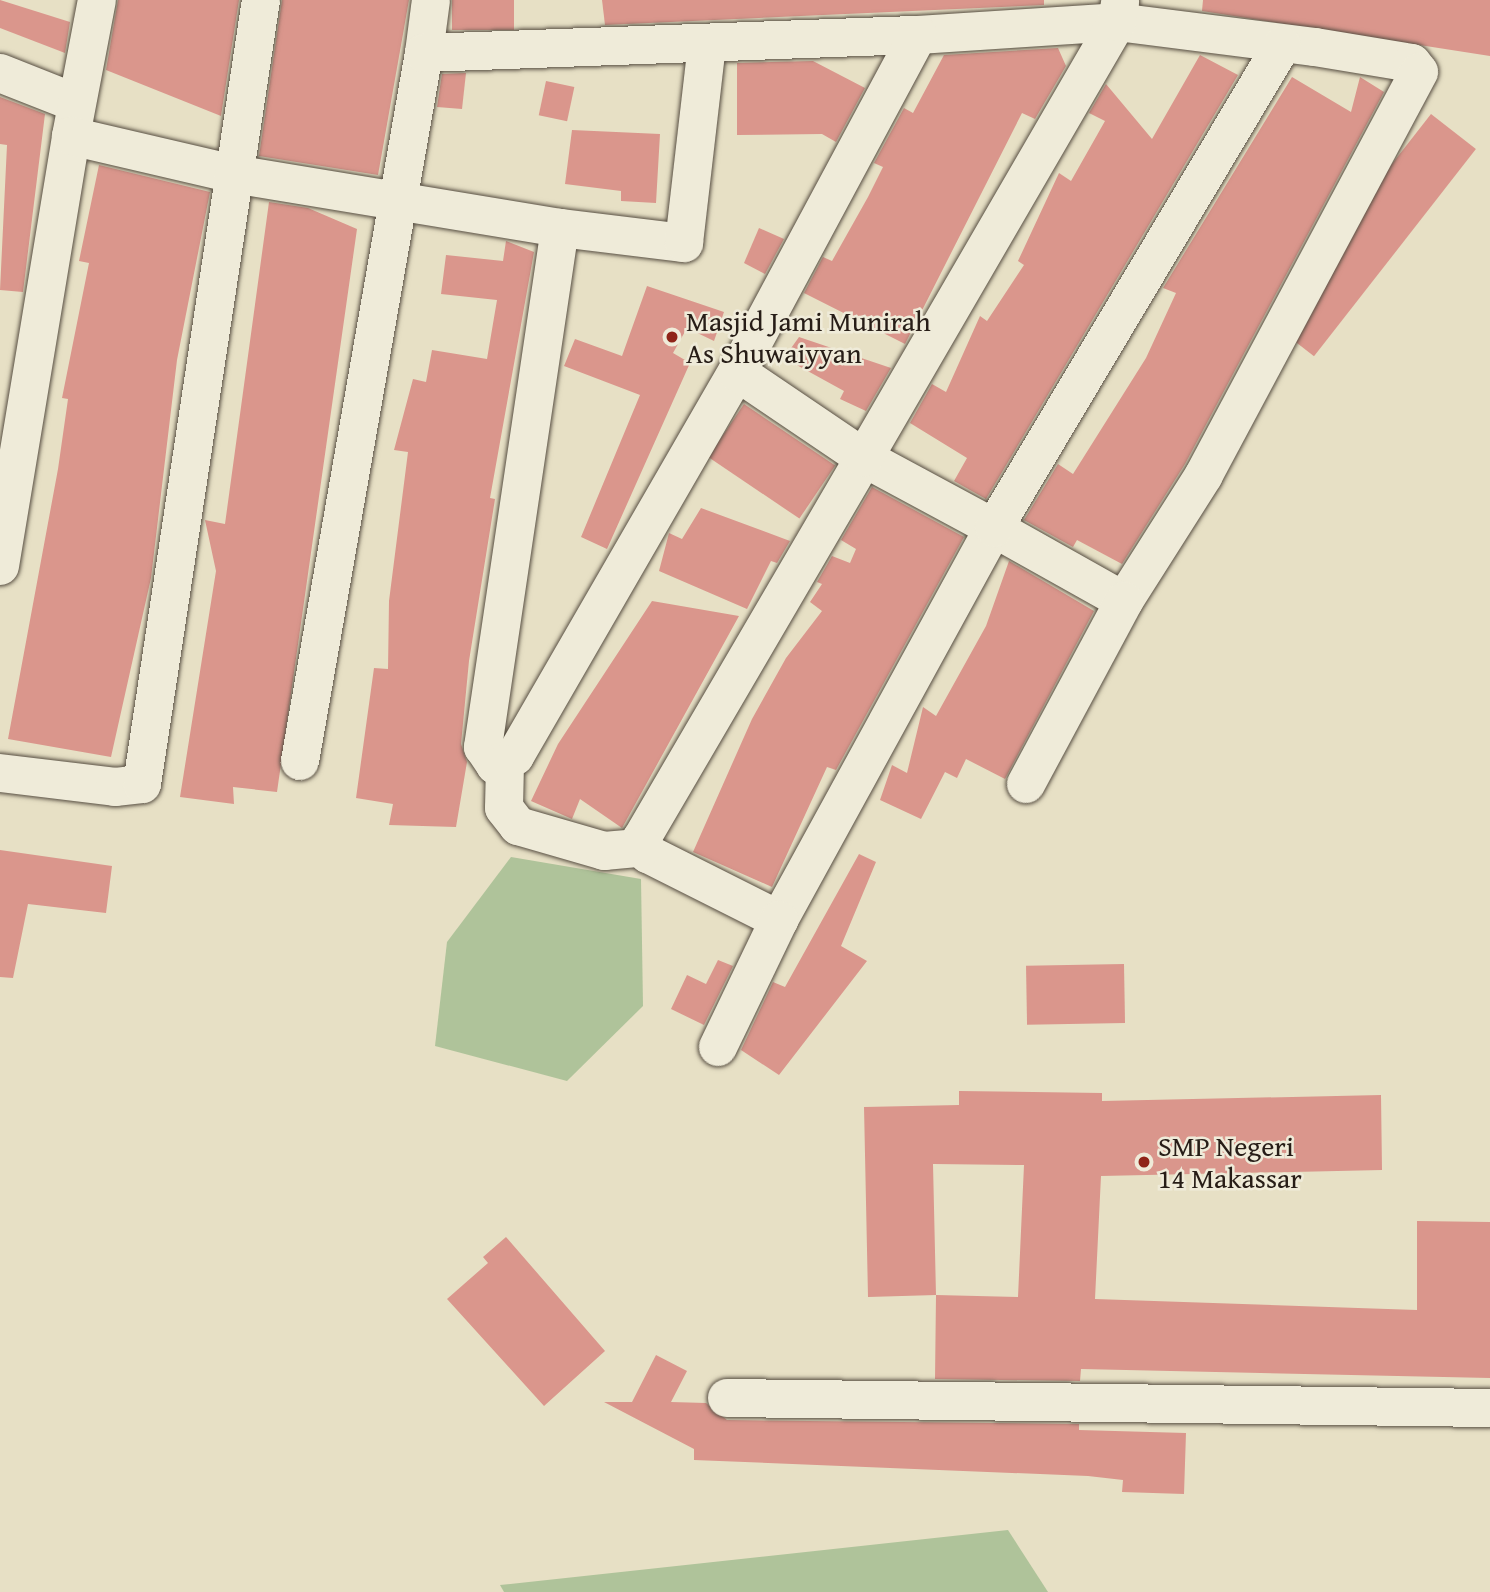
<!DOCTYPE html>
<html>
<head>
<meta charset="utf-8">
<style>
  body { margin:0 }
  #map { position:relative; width:1490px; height:1592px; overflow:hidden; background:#e7e0c5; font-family:"Gentium Book Plus",serif }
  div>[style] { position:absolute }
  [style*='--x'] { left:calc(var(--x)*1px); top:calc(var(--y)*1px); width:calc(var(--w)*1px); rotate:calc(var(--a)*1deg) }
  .green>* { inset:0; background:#afc39a }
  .building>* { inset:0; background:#da968c; transform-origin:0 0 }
  .roads { filter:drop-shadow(0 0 2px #574e42) drop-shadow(0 0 2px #574e42) }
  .minor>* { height:38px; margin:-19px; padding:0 19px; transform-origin:19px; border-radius:19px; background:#efebd9 }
  .dots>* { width:19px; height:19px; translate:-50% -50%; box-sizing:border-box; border:4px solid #efebd9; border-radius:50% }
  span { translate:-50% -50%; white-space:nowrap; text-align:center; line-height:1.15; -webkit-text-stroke:5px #efebd9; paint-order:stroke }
  .poi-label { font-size:28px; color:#271d17 }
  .left { translate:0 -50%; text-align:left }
</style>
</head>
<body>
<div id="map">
  <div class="green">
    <div style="clip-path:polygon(511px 857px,641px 879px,643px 1006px,567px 1081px,435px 1046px,447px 942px)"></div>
    <div style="clip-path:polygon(1008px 1530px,1048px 1592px,504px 1592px,500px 1585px)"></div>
  </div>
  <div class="building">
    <div style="clip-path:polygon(0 0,70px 22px,65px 53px,0 28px)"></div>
    <div style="clip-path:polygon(118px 0,239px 0,221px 116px,106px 70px)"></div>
    <div style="clip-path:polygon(282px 0,409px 0,378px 175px,259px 156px)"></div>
    <div style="left:452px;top:0;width:62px;height:30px"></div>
    <div style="clip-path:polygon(602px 0,1044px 0,1044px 5px,605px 25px)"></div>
    <div style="clip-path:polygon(1203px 0,1490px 0,1490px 56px,1202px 11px)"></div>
    <div style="clip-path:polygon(1058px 48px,1066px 66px,1035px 119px,1022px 113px,905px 344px,804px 293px,823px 257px,832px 261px,868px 197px,883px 167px,874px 163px,904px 108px,913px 113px,944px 55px)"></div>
    <div style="clip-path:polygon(1200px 55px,1238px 75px,986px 499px,954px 481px,967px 458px,910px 423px,932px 384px,946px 392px,980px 316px,987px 321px,1024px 265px,1018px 261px,1059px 173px,1071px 181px,1105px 121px,1089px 113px,1106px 84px,1152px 139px)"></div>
    <div style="clip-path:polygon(813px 61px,865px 88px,836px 142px,822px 134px,737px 135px,737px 63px)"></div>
    <div style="clip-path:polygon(466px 73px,462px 109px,437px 107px,442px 74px)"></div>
    <div style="clip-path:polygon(1292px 77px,1351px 112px,1360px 77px,1384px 92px,1185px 464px,1122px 564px,1077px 540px,1073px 547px,1024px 520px,1058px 464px,1073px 474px,1146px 358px,1176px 293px,1163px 288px)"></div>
    <div style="left:546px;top:81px;width:29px;height:35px;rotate:12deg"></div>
    <div style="clip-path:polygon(0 97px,45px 114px,23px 292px,0 290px,7px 145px,0 144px)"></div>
    <div style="left:1431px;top:114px;width:57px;height:263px;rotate:38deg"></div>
    <div style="clip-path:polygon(572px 130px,660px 134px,656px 203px,621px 201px,621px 191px,565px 184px)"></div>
    <div style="clip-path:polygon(99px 165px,210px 192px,177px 360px,151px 578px,111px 757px,8px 739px,58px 469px,68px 399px,62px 398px,89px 263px,79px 261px)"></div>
    <div style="clip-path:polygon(269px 202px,308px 208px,357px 229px,277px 792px,233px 787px,234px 804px,180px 797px,216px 571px,205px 520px,225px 524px)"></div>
    <div style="clip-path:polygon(759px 228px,784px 239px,765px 274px,744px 263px)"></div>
    <div style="clip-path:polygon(506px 241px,534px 252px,490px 498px,495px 499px,469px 661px,461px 744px,467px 762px,456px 827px,389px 825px,393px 804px,356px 798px,374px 668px,388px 669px,389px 601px,408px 452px,394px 450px,413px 379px,426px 382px,432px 350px,487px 359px,497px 300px,441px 294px,446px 255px,503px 261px)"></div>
    <div style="clip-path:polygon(647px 286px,724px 312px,714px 341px,687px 328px,673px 353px,690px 363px,607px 549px,581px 537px,640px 395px,564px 366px,575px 339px,622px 356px)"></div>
    <div style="clip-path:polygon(799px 337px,891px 368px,866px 411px,840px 399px,844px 391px,784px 358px)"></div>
    <div style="left:744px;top:404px;width:110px;height:64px;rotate:34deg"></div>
    <div style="clip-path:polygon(872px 487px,964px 537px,836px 770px,827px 767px,772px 887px,693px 852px,752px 719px,786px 658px,822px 611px,810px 602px,822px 584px,817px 582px,832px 556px,850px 563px,856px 549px,841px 540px)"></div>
    <div style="clip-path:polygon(701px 508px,790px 541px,777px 563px,771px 561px,747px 609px,659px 571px,669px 533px,682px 539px)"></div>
    <div style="clip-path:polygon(1009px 561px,1094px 611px,1005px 779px,966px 759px,957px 778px,945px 772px,921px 819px,880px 800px,892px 765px,907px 773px,923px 707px,936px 716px,986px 626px)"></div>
    <div style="clip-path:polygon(652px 601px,739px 616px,622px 828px,580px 799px,572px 819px,531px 801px,558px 744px)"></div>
    <div style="clip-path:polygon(0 850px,112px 866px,106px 913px,28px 904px,13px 978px,0 977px)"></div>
    <div style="clip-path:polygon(859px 854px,876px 862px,841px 946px,867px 961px,779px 1075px,741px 1050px,773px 982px,785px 987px)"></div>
    <div style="clip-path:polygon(718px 960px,733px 966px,704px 1025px,671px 1009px,687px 975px,706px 984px)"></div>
    <div style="left:1124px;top:964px;width:59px;height:98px;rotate:89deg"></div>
    <div style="clip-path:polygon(evenodd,959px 1091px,1102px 1093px,1102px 1101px,1381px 1095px,1382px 1170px,1101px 1176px,1095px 1299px,1417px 1310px,1417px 1221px,1490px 1222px,1490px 1378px,1081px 1369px,1080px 1381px,935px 1379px,936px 1295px,868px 1297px,864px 1107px,959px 1105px,959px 1091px,933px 1164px,1024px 1165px,1018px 1297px,936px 1295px,933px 1164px)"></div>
    <div style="clip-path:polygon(506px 1237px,605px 1351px,544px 1406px,447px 1299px,488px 1263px,483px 1257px)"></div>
    <div style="clip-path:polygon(656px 1355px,687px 1371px,671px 1402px,706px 1403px,727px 1420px,1079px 1424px,1079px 1430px,1186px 1433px,1184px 1494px,1122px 1492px,1123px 1480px,1088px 1476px,694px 1460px,694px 1449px,604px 1402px,632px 1402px)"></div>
  </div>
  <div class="roads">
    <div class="minor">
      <div style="--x:918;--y:35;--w:199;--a:-3.7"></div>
      <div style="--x:1117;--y:22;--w:200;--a:7.2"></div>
      <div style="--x:1315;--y:47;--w:98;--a:9.4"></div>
      <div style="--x:1412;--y:63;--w:11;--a:52"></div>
      <div style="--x:1419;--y:72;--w:457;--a:118.1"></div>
      <div style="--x:1204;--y:475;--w:149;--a:122.4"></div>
      <div style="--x:1124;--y:601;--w:149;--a:-150.7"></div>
      <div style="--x:994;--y:528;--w:148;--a:-151.7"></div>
      <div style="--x:864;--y:458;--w:441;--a:120.3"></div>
      <div style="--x:641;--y:839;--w:17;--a:65"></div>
      <div style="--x:648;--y:854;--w:147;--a:26.7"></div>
      <div style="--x:779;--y:920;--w:447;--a:-61.3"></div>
      <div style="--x:994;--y:528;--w:562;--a:-59.19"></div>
      <div style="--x:424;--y:53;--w:53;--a:-82.5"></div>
      <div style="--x:0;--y:73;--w:82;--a:21.5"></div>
      <div style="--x:71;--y:136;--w:138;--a:-79.2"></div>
      <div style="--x:560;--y:228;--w:125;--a:6.9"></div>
      <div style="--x:684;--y:243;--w:199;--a:-83.4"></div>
      <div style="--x:0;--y:566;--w:436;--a:-80.6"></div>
      <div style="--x:71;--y:136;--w:167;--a:13.1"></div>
      <div style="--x:234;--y:174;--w:330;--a:9.4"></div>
      <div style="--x:560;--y:228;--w:525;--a:98.44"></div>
      <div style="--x:483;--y:747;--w:22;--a:56"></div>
      <div style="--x:495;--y:765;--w:22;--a:-24"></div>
      <div style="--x:515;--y:756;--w:444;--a:-60"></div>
      <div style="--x:300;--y:761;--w:719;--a:-80.07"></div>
      <div style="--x:424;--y:53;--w:494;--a:-2.1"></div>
      <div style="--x:918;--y:35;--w:383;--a:118.2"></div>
      <div style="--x:737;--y:372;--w:153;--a:34.1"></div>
      <div style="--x:864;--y:458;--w:504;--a:-59.87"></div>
      <div style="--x:1117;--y:22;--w:20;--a:-81"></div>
      <div style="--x:505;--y:764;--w:44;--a:91.3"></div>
      <div style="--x:504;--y:808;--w:23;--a:52"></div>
      <div style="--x:518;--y:826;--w:90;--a:16.2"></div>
      <div style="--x:604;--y:851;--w:38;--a:-5"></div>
      <div style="--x:0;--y:773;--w:116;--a:6.9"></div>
      <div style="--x:115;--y:787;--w:27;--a:-6"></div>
      <div style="--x:142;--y:784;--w:793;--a:-81.37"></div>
      <div style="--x:1026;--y:784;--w:208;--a:-61.8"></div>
      <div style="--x:718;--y:1047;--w:141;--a:-64.3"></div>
      <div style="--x:727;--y:1398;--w:763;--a:0.75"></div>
    </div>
  </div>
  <div class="dots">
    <div style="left:672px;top:337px;background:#8f2418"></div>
    <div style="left:1144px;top:1162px;background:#8f2418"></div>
  </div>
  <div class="poi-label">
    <span class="left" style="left:686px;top:337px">Masjid Jami Munirah<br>As Shuwaiyyan</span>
    <span class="left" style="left:1158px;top:1162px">SMP Negeri<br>14 Makassar</span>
  </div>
</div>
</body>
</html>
